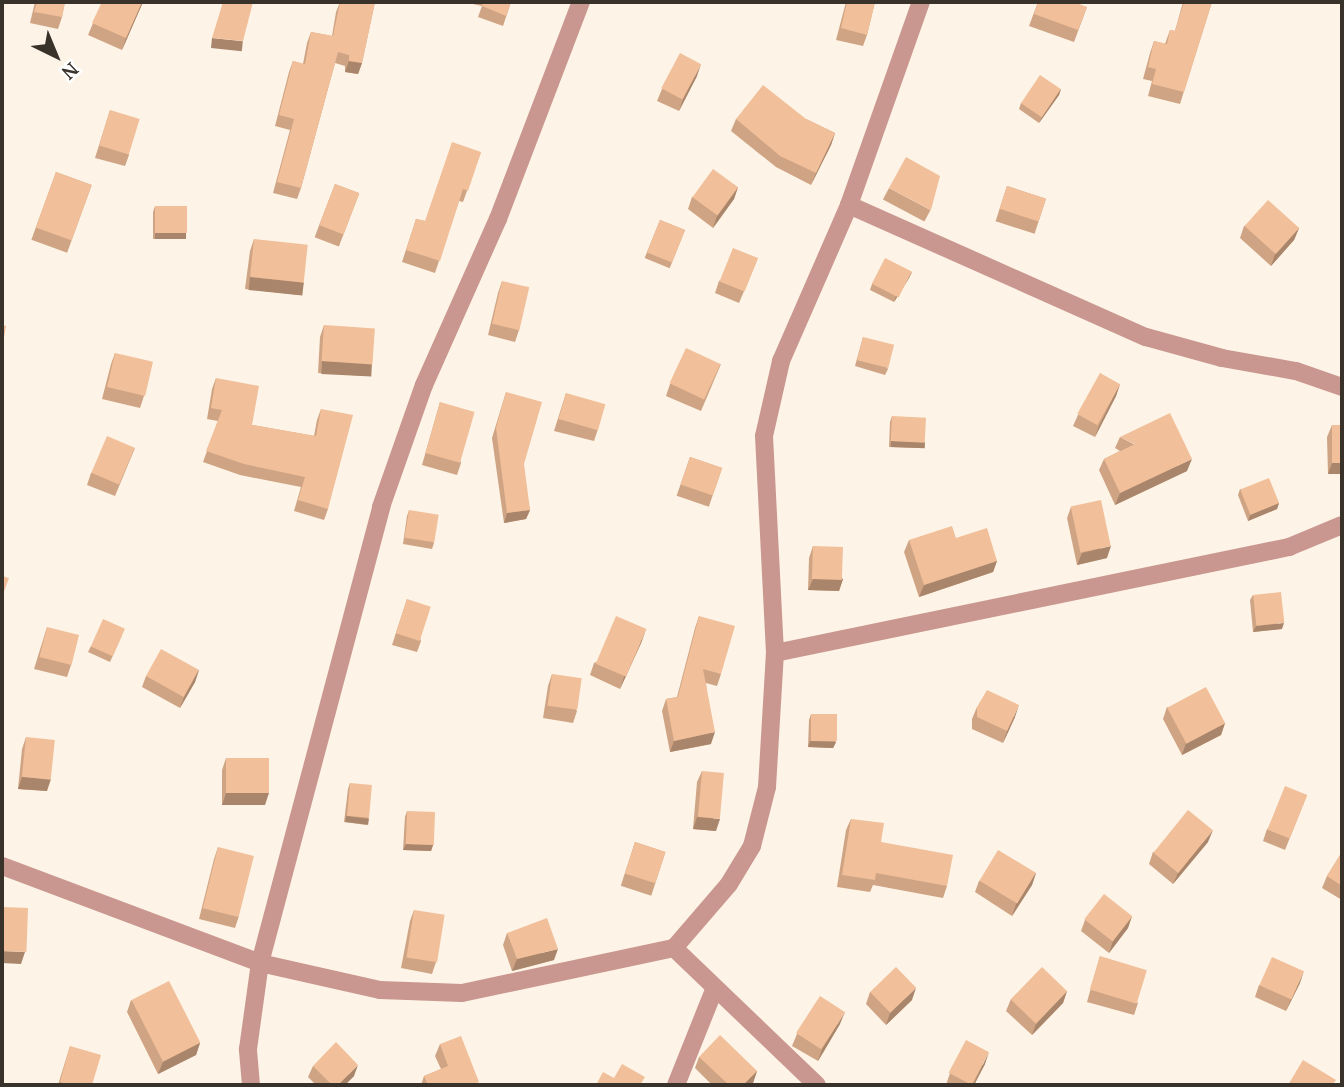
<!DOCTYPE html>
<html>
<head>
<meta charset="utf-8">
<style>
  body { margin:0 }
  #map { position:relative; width:1344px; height:1087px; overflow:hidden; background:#fdf3e6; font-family:"PT Serif",serif }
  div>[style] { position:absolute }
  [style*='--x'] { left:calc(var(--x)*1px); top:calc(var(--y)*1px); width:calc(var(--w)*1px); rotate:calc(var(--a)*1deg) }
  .street>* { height:18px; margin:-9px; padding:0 9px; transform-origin:9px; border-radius:9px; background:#c9978f }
  .wall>* { inset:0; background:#cfa484; transform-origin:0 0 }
  .shaded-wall>* { inset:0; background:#a9866b; transform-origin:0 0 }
  .building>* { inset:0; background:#f1bf99; transform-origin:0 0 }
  span { translate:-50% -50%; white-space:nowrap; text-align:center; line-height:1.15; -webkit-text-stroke:6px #fff; paint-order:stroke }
  .frame { position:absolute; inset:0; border:4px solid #38322a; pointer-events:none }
  .north { position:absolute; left:21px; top:21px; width:70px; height:70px; -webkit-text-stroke:5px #fff; paint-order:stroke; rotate:137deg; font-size:19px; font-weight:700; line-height:28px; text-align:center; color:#38322a }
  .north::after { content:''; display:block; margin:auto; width:24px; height:32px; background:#38322a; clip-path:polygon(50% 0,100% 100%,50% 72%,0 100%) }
</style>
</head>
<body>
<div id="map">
  <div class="street">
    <div style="--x:849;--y:205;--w:325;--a:24"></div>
    <div style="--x:1146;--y:337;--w:79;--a:15.4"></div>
    <div style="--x:1222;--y:358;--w:75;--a:10"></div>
    <div style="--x:1296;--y:371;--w:49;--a:19.2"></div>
    <div style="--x:775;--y:653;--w:525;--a:-11.65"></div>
    <div style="--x:1289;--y:547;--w:57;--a:-22.5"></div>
    <div style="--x:2;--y:866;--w:276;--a:20.6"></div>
    <div style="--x:260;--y:963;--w:123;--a:12.7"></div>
    <div style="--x:380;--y:990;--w:82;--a:2.1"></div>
    <div style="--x:462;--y:993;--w:217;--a:-12"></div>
    <div style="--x:674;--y:948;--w:84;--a:-49.3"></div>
    <div style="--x:729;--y:884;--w:44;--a:-58.8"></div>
    <div style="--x:752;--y:846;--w:61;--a:-75.7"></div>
    <div style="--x:767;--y:787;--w:134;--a:-86.6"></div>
    <div style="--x:775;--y:653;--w:217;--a:-92.9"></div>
    <div style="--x:764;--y:436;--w:77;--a:-77.2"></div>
    <div style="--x:781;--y:361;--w:170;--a:-66.4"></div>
    <div style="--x:849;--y:205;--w:215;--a:-70.5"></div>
    <div style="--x:674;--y:948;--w:198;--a:43.8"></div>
    <div style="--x:251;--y:1085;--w:36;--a:-95"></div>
    <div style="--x:248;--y:1049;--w:87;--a:-82.1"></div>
    <div style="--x:260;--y:963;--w:472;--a:-75.1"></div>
    <div style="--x:381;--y:507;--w:129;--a:-70.6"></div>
    <div style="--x:424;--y:385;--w:182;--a:-66"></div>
    <div style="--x:498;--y:219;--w:232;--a:-69.1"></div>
    <div style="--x:676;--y:1085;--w:102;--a:-68.2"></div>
  </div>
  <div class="wall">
    <div style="clip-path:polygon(35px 2px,65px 2px,62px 17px,58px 29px,30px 23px)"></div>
    <div style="clip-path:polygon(102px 2px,143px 2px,122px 50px,88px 35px)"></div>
    <div style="clip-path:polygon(340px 2px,375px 2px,362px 63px,358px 74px,345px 72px,345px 66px,335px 63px,301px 188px,297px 199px,273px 193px,290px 130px,275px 126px,289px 72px,293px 61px,303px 64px,307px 43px,311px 32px,332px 36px,336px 12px)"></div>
    <div style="clip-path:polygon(469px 2px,511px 2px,503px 26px,478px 17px,482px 6px,468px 3px)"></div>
    <div style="clip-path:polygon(846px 2px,875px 2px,867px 35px,863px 46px,836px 40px)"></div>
    <div style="clip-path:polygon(1038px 2px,1087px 7px,1074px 42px,1029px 26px)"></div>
    <div style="clip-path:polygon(1183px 2px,1212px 2px,1180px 104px,1148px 96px,1152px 81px,1143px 79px,1150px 53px,1154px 41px,1165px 44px,1170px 30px,1175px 31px)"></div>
    <div style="clip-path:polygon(697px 76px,679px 111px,657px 101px,662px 89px)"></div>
    <div style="clip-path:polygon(1061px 89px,1059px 95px,1039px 123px,1019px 109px,1021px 103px)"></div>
    <div style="clip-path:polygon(110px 110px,129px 155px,125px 166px,95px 158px)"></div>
    <div style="clip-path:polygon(736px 119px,806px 119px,835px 133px,831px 145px,811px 185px,776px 167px,731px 131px)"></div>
    <div style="clip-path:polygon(481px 152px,463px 202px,459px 201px,435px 273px,402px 262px,416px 219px,425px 221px)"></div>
    <div style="left:56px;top:172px;width:38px;height:72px;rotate:20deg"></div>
    <div style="left:335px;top:184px;width:26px;height:57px;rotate:21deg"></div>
    <div style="left:1007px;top:186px;width:41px;height:37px;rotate:18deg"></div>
    <div style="clip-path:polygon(738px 187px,734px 199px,713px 228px,688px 209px,692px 197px)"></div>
    <div style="left:889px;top:188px;width:47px;height:13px;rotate:28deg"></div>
    <div style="clip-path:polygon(155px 206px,186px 233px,184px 239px,153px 239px,153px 212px)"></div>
    <div style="left:660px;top:220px;width:27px;height:41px;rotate:22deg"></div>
    <div style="clip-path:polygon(1244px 226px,1299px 228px,1294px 240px,1271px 266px,1240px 238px)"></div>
    <div style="clip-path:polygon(254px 239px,304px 283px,299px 295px,245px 289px,250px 251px)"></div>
    <div style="clip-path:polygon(758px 258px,739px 303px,715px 293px,719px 281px)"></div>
    <div style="clip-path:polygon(912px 272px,909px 278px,894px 302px,870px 290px,872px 284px)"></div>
    <div style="clip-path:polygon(502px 281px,519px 330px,515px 342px,488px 335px,498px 293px)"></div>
    <div style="clip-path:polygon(324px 325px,372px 364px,368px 376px,318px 373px,320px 337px)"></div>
    <div style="clip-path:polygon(863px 337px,888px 369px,885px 375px,855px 366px)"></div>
    <div style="clip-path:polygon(115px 353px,144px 396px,140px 408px,102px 399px,111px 364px)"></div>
    <div style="clip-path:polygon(721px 364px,701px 411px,666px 396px,670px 384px)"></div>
    <div style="clip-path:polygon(216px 378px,252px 425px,314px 436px,317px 420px,321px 409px,328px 509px,324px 520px,294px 511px,301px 487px,240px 475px,203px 462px,218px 421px,207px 419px,212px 389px)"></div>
    <div style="clip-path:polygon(1120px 384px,1116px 396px,1095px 437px,1073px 426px,1078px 415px)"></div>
    <div style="clip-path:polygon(506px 392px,530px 510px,526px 519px,504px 523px,492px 438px)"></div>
    <div style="clip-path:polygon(566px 393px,598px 429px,594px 441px,554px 431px)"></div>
    <div style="clip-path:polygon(440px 402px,461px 463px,457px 475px,422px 465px)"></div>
    <div style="clip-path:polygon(892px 416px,925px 442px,922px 448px,889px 447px,890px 422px)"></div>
    <div style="clip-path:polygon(1332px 425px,1342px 474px,1328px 474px,1327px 437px)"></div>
    <div style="clip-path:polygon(1120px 437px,1187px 471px,1115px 505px,1099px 470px,1104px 459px,1120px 451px,1115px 448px)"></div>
    <div style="clip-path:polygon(135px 448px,115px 496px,87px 485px,91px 473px)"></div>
    <div style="left:690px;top:457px;width:34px;height:41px;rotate:19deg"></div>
    <div style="clip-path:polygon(1240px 489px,1279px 503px,1277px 509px,1248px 521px,1238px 495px)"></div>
    <div style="clip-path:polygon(1071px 507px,1107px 558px,1077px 565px,1067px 518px)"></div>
    <div style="clip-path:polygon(409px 510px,434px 543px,432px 549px,403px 544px,407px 516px)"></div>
    <div style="clip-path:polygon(956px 538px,997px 561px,993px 572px,919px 597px,904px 552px,909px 540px)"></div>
    <div style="clip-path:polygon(813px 546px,843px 579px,839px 591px,808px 590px,809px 558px)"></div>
    <div style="clip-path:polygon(1253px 595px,1282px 629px,1253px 632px,1250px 600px)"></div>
    <div style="clip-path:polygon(407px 599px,421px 641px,417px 652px,392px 645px)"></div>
    <div style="clip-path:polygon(699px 616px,721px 674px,717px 686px,706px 683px,711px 744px,670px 752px,662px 711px,666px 699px,677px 697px,695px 628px)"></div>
    <div style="clip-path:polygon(47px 627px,71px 665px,67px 677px,34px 669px)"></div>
    <div style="clip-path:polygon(122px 635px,110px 662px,88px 652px,91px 646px)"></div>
    <div style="clip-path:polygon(642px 641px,620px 689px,590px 675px,594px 663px)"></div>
    <div style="clip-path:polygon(199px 670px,195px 682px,180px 708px,142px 687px,146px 676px)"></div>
    <div style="clip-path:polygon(552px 674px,577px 711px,573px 723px,543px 718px,548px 686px)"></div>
    <div style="clip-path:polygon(977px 707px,1015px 717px,1003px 743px,972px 729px,972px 719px)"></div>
    <div style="clip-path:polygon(1167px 707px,1225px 723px,1221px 735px,1182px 755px,1163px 719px)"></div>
    <div style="clip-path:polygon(811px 714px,836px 742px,833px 748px,808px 747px,809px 720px)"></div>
    <div style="clip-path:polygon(26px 737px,47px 791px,18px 789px,22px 749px)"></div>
    <div style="clip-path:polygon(226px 758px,265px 805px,222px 805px,222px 770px)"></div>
    <div style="clip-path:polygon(702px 771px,716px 831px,693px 829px,697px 782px)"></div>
    <div style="clip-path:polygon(350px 783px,369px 819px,367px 825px,344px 822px,348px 789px)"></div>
    <div style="clip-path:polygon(1307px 795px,1285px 850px,1263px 841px,1267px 829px)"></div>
    <div style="clip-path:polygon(407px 811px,433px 845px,431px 851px,403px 850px,405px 817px)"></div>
    <div style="clip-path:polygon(851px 819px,881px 842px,947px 886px,943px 898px,873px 885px,870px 892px,837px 887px,846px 830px)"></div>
    <div style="left:635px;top:842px;width:32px;height:46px;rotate:18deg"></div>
    <div style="clip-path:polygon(1208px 842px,1173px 884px,1149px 864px,1153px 852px)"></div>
    <div style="clip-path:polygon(218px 847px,239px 916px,235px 928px,199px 919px,214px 859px)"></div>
    <div style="clip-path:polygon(1342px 852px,1342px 900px,1322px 888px,1327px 876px)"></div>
    <div style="clip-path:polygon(1036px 873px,1032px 885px,1012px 916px,975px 892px,979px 881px)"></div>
    <div style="clip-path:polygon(414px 910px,436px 962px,432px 974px,401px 968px,410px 921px)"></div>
    <div style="clip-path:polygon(1132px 916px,1128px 928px,1109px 953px,1081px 931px,1085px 920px)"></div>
    <div style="clip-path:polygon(507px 933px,554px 960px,512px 971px,503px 945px)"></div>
    <div style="clip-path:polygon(1100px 956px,1138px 1003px,1134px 1015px,1087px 1002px)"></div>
    <div style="clip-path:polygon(1300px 983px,1286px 1011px,1255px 997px,1259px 985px)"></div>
    <div style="clip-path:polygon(1067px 991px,1063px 1003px,1032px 1035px,1006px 1011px,1011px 999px)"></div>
    <div style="clip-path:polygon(870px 992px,912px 1000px,886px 1025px,866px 1004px)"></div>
    <div style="clip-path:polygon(131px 1000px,200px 1043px,196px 1055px,158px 1074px,127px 1012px)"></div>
    <div style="clip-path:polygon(840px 1024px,818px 1061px,792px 1046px,797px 1034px)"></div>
    <div style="clip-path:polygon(440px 1044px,478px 1085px,421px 1085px,424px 1076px,441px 1069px,435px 1056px)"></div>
    <div style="clip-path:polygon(70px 1046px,92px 1085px,58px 1085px)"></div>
    <div style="clip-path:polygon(699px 1057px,757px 1071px,753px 1083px,750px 1085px,712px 1085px,695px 1068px)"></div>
    <div style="clip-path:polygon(985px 1064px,974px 1085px,946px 1085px,950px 1073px)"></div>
    <div style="clip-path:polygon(313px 1066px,354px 1076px,345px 1085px,316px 1085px,308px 1077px)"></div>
  </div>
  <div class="shaded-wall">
    <div style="clip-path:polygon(142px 2px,143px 2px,122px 50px,126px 38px)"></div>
    <div style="left:212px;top:38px;width:31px;height:10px;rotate:6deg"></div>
    <div style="clip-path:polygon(349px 61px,362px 63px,358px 74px,345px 72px)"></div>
    <div style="clip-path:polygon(701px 64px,697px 76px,679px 111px,683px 99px)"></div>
    <div style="clip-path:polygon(1061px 89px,1059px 95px,1039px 123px,1042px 117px)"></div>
    <div style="clip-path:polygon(835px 133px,831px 145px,811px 185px,816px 173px)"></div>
    <div style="clip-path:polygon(738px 187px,734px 199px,713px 228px,717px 216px)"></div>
    <div style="clip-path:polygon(1299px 228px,1294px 240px,1271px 266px,1275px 254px)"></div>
    <div style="left:155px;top:233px;width:31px;height:6px"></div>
    <div style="clip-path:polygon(912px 272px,909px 278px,894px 302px,896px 296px)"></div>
    <div style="left:250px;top:277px;width:54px;height:13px;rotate:6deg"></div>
    <div style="left:322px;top:361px;width:50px;height:13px;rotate:3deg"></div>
    <div style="clip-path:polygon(1120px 384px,1116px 396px,1095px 437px,1099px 426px)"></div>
    <div style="left:891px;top:441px;width:34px;height:6px;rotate:2deg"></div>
    <div style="clip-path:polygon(1192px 459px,1187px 471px,1115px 505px,1120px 493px)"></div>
    <div style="clip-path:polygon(1342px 462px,1342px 474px,1328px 474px,1332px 463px)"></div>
    <div style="clip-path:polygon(1279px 503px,1277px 509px,1248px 521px,1250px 515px)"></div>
    <div style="clip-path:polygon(530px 510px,526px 519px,504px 523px,507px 513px)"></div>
    <div style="clip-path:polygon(1111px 546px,1107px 558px,1077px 565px,1082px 553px)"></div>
    <div style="clip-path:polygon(997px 561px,993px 572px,919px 597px,924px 585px)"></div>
    <div style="clip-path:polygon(813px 579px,843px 579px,839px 591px,808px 590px)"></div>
    <div style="clip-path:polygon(1284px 623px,1282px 629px,1253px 632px,1256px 626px)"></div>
    <div style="clip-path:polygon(646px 629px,642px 641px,620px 689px,624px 677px)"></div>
    <div style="clip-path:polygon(199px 670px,195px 682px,180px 708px,184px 697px)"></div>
    <div style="clip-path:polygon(1019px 705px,1015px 717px,1003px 743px,1007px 731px)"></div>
    <div style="clip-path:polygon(1225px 723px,1221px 735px,1182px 755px,1186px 743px)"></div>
    <div style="clip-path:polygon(715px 732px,711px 744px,670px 752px,674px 741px)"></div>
    <div style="clip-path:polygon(810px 741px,836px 742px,833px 748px,808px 747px)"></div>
    <div style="clip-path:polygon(22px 777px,51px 779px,47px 791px,18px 789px)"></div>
    <div style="clip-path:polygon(226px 793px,269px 793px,265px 805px,222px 805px)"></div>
    <div style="left:346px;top:816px;width:23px;height:6px;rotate:7deg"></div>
    <div style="clip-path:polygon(697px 817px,720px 819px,716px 831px,693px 829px)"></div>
    <div style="clip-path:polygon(1213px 830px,1208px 842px,1173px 884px,1178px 873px)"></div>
    <div style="clip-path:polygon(406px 844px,433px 845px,431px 851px,403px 850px)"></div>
    <div style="clip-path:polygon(1036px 873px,1032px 885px,1012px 916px,1016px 904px)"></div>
    <div style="clip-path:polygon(1132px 916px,1128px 928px,1109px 953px,1113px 941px)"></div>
    <div style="clip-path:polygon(558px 949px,554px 960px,512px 971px,517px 959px)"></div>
    <div style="clip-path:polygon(2px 951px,25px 952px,21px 964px,2px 963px)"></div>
    <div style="clip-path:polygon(1304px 971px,1300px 983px,1286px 1011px,1291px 999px)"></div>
    <div style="clip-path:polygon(916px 988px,912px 1000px,886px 1025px,890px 1013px)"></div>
    <div style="clip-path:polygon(1067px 991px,1063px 1003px,1032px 1035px,1036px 1024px)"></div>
    <div style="clip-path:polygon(845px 1012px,840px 1024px,818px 1061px,822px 1049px)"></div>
    <div style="clip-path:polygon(200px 1043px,196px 1055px,158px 1074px,163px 1062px)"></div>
    <div style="clip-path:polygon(989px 1052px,985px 1064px,974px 1085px,973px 1085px)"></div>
    <div style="clip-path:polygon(358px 1065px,354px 1076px,345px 1085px,338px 1085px)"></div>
    <div style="clip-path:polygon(757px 1071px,753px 1083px,750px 1085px,743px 1085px)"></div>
  </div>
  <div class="building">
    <div style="clip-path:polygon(37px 2px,65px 2px,62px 17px,34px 12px)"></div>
    <div style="clip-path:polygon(102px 2px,142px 2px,126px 38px,92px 23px)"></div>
    <div style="clip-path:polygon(223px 2px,253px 2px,243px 41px,212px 38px)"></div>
    <div style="clip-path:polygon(340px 2px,352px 3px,352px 2px,375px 2px,362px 63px,349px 61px,349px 55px,338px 52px,301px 188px,277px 182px,294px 119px,279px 115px,293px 61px,305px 64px,311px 32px,333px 36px)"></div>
    <div style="clip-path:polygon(483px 2px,511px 2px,506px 16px,482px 6px)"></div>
    <div style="clip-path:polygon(847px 2px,875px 2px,867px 35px,841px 28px)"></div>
    <div style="clip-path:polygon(1038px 2px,1074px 2px,1087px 7px,1078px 30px,1034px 14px)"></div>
    <div style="clip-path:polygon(1184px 2px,1212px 2px,1184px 92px,1152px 84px,1156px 69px,1148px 67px,1154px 41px,1167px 44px,1170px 30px,1175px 31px)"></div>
    <div style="left:680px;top:53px;width:24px;height:40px;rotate:28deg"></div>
    <div style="left:1040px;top:75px;width:25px;height:34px;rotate:34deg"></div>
    <div style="clip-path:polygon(763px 85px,806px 119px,835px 133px,816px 173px,780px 156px,736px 119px)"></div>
    <div style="left:110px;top:110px;width:31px;height:37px;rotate:17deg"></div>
    <div style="clip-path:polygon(452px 142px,481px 152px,468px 191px,463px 189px,440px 261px,406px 250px,416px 219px,425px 221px)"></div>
    <div style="clip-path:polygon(906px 157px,940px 176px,931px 210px,889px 188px)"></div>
    <div style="left:713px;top:169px;width:31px;height:35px;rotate:36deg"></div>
    <div style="left:56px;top:172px;width:38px;height:59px;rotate:20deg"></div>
    <div style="left:335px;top:184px;width:26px;height:44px;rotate:21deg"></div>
    <div style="left:1007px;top:186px;width:41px;height:24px;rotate:18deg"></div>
    <div style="left:1268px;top:200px;width:42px;height:35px;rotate:42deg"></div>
    <div style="left:155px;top:206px;width:32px;height:27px"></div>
    <div style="left:660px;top:220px;width:27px;height:35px;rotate:22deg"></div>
    <div style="left:254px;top:239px;width:54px;height:38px;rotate:6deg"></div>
    <div style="left:733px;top:248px;width:27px;height:36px;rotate:22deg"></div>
    <div style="left:885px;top:258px;width:30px;height:29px;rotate:27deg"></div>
    <div style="left:502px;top:281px;width:28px;height:44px;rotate:13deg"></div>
    <div style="clip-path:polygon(2px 325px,6px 326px,2px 349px)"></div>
    <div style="left:324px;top:325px;width:51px;height:36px;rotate:4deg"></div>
    <div style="left:863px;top:337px;width:32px;height:24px;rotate:14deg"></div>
    <div style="left:686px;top:348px;width:38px;height:39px;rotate:25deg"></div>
    <div style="left:115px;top:353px;width:39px;height:35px;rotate:13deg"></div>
    <div style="left:1100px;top:373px;width:23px;height:47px;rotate:29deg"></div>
    <div style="clip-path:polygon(216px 378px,259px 386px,252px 425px,316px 436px,321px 409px,353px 415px,328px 509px,298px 500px,305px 477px,244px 464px,206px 451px,222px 410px,211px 408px)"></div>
    <div style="clip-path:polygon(506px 392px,542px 402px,524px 464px,530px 510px,507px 513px,496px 428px)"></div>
    <div style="left:566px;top:393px;width:41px;height:27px;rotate:16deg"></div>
    <div style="left:440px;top:402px;width:36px;height:53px;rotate:16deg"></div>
    <div style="clip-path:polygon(1170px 413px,1192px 459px,1120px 493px,1104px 459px,1135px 444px,1120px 437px)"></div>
    <div style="left:892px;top:416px;width:34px;height:25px;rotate:3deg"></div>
    <div style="left:1332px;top:425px;width:10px;height:38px"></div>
    <div style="left:107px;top:436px;width:30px;height:40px;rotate:23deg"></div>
    <div style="left:690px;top:457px;width:34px;height:29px;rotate:19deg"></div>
    <div style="left:1269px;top:478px;width:27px;height:31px;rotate:68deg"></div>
    <div style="left:1101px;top:500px;width:47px;height:31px;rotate:78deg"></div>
    <div style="left:409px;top:510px;width:30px;height:28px;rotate:9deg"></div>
    <div style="clip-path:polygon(952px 526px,956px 538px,987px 528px,997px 561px,924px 585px,909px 540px)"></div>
    <div style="left:813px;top:546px;width:30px;height:33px;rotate:2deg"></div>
    <div style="clip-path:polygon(2px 576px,9px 578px,2px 597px)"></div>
    <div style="left:1281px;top:592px;width:31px;height:28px;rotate:84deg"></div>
    <div style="left:407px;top:599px;width:25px;height:36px;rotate:18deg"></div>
    <div style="left:616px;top:616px;width:33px;height:52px;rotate:23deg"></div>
    <div style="clip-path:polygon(699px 616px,735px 626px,721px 674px,703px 669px,715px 732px,674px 741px,666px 699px,678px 697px)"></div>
    <div style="left:103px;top:619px;width:24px;height:30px;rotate:24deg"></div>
    <div style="left:47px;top:627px;width:33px;height:31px;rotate:14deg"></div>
    <div style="left:161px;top:649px;width:43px;height:31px;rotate:29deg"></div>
    <div style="left:552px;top:674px;width:30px;height:32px;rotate:8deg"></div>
    <div style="left:1206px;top:687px;width:41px;height:44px;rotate:62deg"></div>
    <div style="clip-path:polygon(987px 690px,1019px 705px,1007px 731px,977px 717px,977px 707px)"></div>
    <div style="left:811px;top:714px;width:26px;height:27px"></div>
    <div style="left:26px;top:737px;width:29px;height:40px;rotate:6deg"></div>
    <div style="left:226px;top:758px;width:43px;height:35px"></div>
    <div style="left:702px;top:771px;width:22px;height:46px;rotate:5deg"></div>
    <div style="left:350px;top:783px;width:22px;height:33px;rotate:5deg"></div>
    <div style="left:1285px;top:786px;width:24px;height:47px;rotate:22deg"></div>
    <div style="left:1188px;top:810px;width:32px;height:55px;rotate:39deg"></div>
    <div style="left:407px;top:811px;width:28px;height:33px;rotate:2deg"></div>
    <div style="clip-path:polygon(851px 819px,884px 823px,881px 842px,953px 855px,947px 886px,876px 873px,875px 880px,842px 875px)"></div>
    <div style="left:635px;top:842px;width:32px;height:33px;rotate:18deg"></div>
    <div style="left:218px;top:847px;width:37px;height:63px;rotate:14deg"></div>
    <div style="left:998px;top:850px;width:44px;height:36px;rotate:31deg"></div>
    <div style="clip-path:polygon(1342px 852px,1342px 886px,1327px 876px)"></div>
    <div style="left:1104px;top:894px;width:36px;height:32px;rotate:38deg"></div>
    <div style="left:2px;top:907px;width:26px;height:44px;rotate:2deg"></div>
    <div style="left:414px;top:910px;width:31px;height:48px;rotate:9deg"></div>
    <div style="clip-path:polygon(547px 918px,558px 949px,517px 959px,507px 933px)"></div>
    <div style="left:1100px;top:956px;width:49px;height:35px;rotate:17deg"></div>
    <div style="left:1272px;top:957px;width:35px;height:31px;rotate:24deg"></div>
    <div style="left:896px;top:967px;width:29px;height:36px;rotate:46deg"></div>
    <div style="left:1042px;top:967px;width:35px;height:45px;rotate:44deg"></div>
    <div style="left:169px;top:981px;width:69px;height:42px;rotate:63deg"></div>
    <div style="left:820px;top:996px;width:30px;height:44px;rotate:33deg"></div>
    <div style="clip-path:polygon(720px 1035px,757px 1071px,743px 1085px,729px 1085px,699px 1057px)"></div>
    <div style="clip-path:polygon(461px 1036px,479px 1082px,472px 1085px,428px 1085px,424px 1076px,448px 1066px,440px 1044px)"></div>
    <div style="left:966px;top:1040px;width:26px;height:37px;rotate:28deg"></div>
    <div style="clip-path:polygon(336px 1042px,358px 1065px,338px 1085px,332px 1085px,313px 1066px)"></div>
    <div style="clip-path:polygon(70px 1046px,101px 1055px,92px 1085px,70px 1085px,60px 1082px)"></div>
    <div style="clip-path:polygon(1303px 1060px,1336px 1080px,1332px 1085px,1288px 1085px)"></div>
    <div style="clip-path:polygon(622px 1064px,645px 1077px,640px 1085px,596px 1085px,603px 1072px,614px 1078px)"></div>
  </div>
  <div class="frame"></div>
  <div class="north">N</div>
</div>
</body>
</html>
